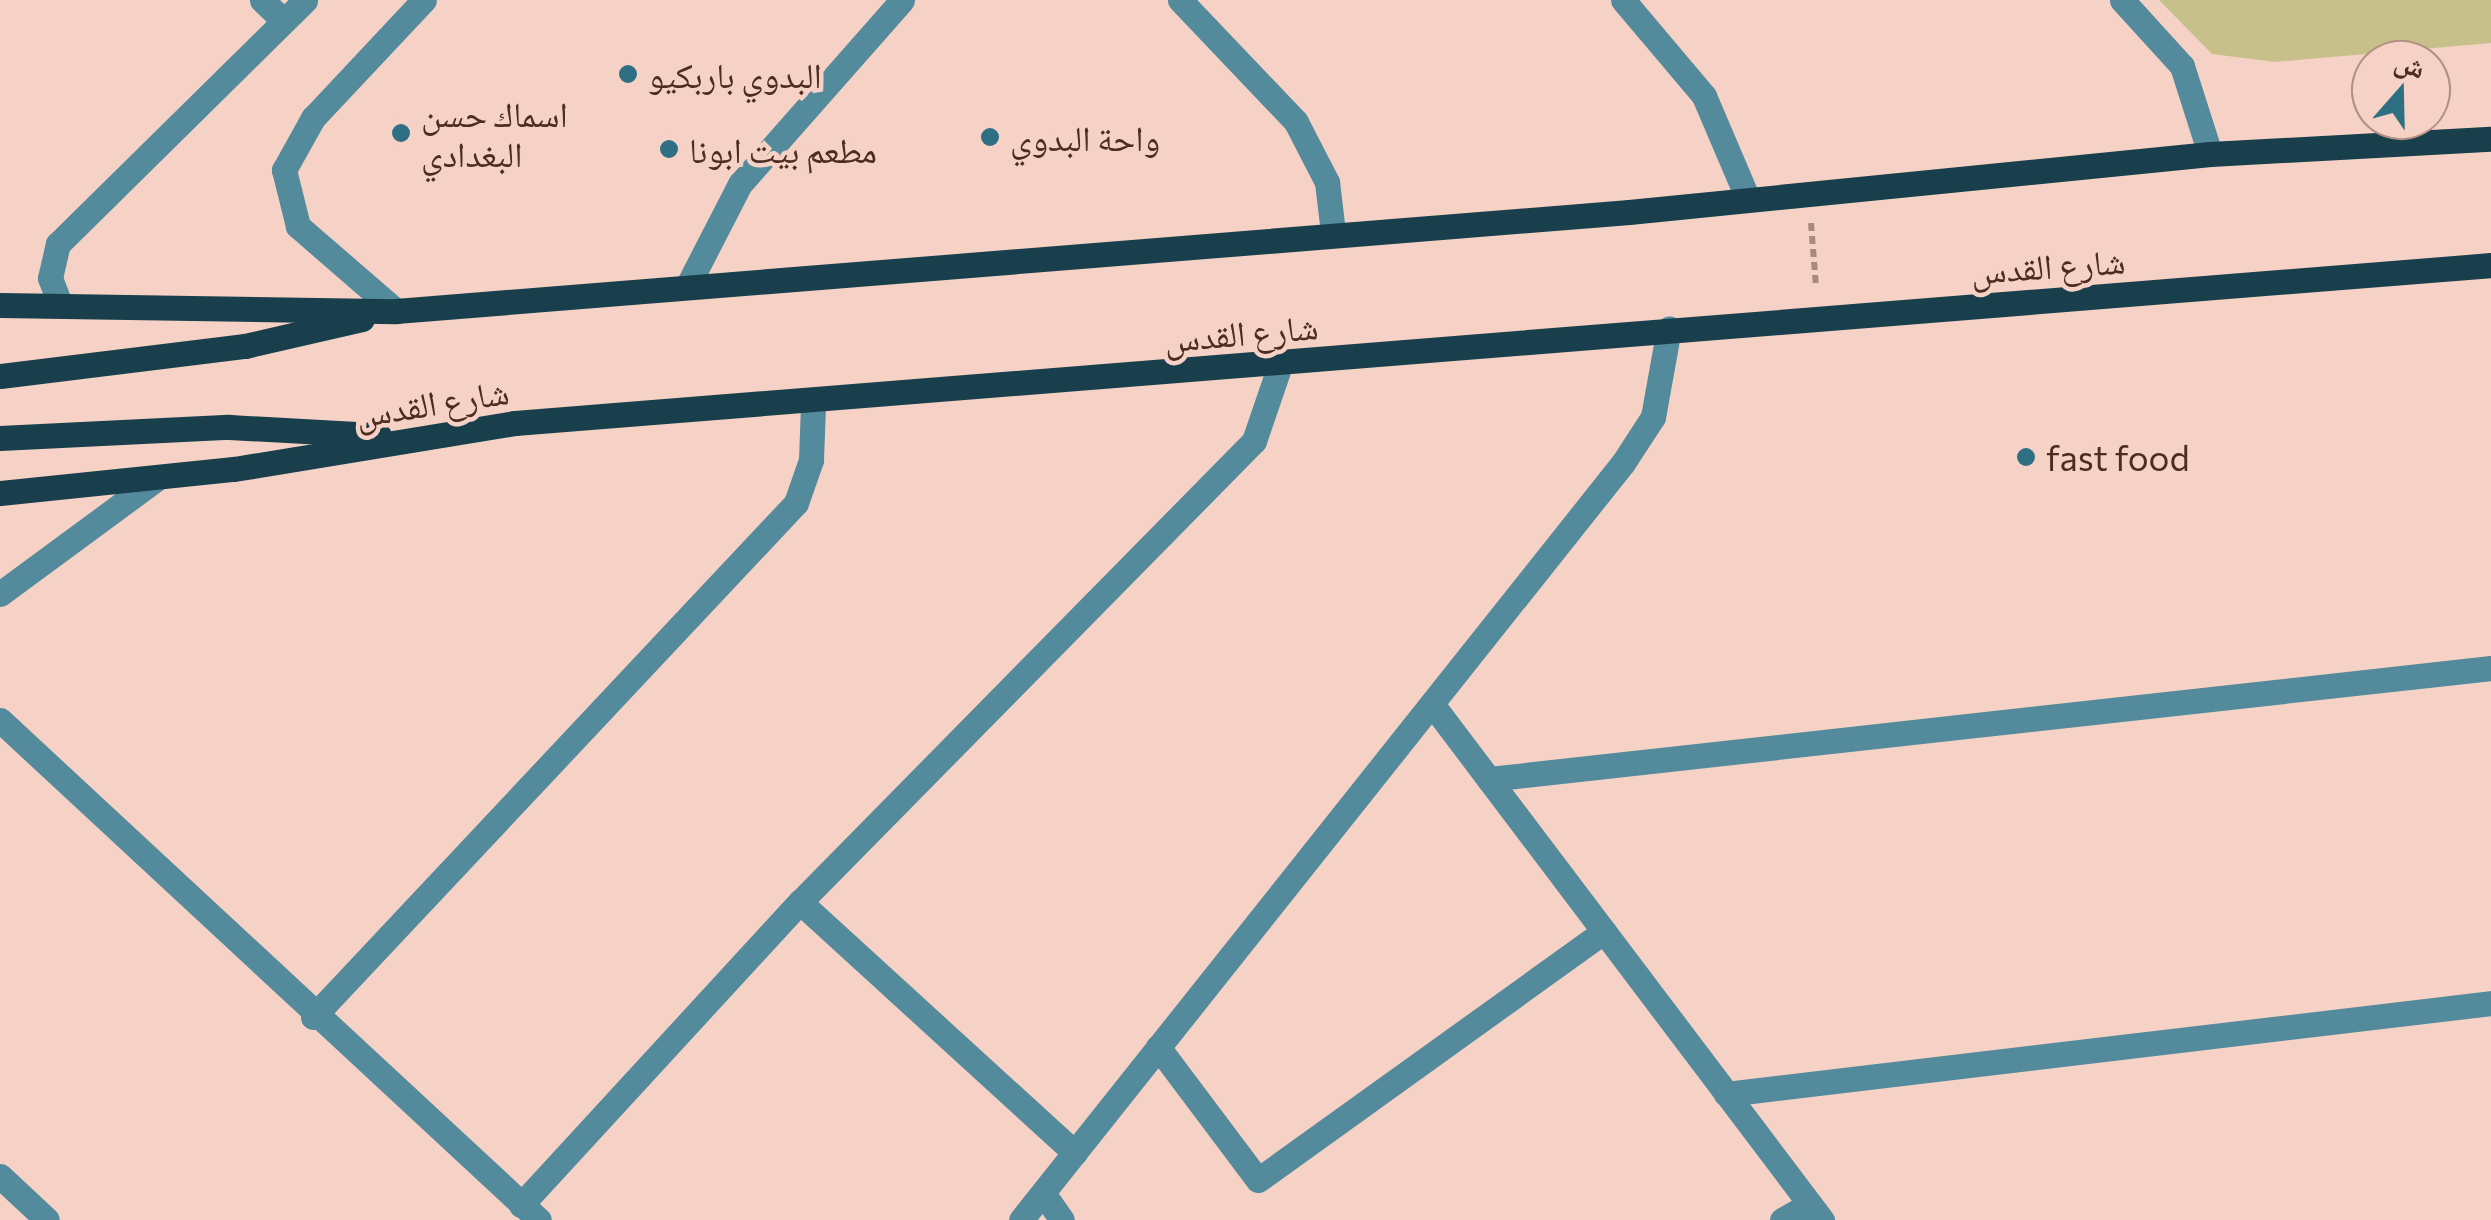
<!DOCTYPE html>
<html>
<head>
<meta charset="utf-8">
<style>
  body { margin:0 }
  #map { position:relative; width:2491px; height:1220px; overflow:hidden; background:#f5d2c5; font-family:Commissioner,"Noto Naskh Arabic",sans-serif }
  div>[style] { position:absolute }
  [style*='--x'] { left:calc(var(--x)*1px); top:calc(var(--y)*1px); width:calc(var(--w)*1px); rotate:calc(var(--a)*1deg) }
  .green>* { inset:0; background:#c7c08a }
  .path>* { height:6px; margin-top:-3px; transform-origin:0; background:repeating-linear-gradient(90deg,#ab897c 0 8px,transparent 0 13px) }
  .minor>* { height:25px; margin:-12.5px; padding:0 12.5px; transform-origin:12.5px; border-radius:12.5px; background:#538a9c }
  .major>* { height:25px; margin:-12.5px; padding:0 12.5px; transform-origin:12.5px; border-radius:12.5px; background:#183f4b }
  .dots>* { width:28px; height:28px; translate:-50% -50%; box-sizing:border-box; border:5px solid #f5d2c5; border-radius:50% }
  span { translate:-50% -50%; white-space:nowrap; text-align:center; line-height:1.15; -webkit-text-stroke:9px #f5d2c5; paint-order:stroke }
  .poi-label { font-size:35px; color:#4e2d20 }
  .left { translate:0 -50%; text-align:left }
  .street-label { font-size:35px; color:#4e2d20 }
  .north { position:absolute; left:2351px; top:40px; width:100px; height:100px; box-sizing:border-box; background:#f5d2c5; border:2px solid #b29083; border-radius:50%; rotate:20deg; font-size:28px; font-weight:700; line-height:40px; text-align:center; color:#4e2d20 }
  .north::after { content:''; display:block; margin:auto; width:35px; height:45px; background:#2f6f83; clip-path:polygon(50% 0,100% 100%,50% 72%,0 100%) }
</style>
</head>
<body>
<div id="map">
  <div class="green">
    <div style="clip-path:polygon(2159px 0,2491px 0,2491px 43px,2275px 62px,2212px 54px)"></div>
  </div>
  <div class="path">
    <div style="--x:1811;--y:223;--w:63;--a:85.5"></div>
  </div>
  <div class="minor">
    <div style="--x:262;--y:0;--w:30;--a:44"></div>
    <div style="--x:1180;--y:0;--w:168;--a:46.4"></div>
    <div style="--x:1296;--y:122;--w:68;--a:62.7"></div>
    <div style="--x:1327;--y:182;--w:50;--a:83.2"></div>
    <div style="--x:1623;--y:0;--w:126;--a:49.8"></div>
    <div style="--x:1704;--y:96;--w:112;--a:66.9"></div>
    <div style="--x:2122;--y:0;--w:89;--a:47.7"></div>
    <div style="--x:2182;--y:66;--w:92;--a:72.3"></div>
    <div style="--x:688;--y:285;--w:114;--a:-62.8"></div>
    <div style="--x:740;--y:184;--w:245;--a:-48.6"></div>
    <div style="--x:60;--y:304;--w:28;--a:-111"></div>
    <div style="--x:50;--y:278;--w:35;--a:-77"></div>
    <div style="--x:58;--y:244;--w:347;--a:-44.6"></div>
    <div style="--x:396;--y:311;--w:130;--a:-139.1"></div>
    <div style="--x:298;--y:226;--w:58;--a:-104"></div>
    <div style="--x:284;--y:170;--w:60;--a:-60.9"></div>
    <div style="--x:313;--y:118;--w:162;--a:-46.8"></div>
    <div style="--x:0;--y:594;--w:194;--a:-36.4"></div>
    <div style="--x:1432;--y:704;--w:647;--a:52.92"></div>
    <div style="--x:0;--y:720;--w:735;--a:42.85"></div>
    <div style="--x:1489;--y:779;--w:1008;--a:-6.32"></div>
    <div style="--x:800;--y:902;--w:372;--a:42.4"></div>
    <div style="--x:313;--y:1017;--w:705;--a:-46.78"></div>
    <div style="--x:796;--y:503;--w:46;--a:-70.8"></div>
    <div style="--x:811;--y:460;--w:54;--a:-87.9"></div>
    <div style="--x:1158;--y:1047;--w:166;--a:53.1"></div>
    <div style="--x:1258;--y:1180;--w:426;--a:-35.7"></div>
    <div style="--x:1726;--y:1094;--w:770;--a:-6.78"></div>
    <div style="--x:0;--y:1176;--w:64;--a:43.1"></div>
    <div style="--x:1043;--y:1193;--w:33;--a:55"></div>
    <div style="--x:521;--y:1205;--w:412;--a:-47.4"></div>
    <div style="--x:800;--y:902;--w:647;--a:-45.44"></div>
    <div style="--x:1254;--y:441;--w:80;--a:-71.1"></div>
    <div style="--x:1021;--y:1220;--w:967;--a:-51.51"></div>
    <div style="--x:1623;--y:463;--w:55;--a:-56.9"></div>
    <div style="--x:1653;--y:417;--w:90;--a:-79.8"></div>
    <div style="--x:1782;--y:1220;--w:32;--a:-30"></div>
  </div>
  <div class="major">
    <div style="--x:0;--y:305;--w:396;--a:0.9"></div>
    <div style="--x:396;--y:311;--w:1237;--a:-4.59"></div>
    <div style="--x:1629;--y:212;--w:584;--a:-5.7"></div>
    <div style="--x:2210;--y:154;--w:281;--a:-3.1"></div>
    <div style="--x:0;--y:376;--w:247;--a:-7"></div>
    <div style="--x:245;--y:346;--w:120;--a:-13"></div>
    <div style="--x:0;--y:438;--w:229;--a:-2.8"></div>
    <div style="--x:229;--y:427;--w:150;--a:3.1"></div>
    <div style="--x:0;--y:493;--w:235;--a:-5.9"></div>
    <div style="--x:234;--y:469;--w:285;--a:-9.3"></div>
    <div style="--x:515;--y:423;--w:1982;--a:-4.57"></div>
  </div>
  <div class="dots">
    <div style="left:628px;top:74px;background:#2f6f83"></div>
    <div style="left:401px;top:133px;background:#2f6f83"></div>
    <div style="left:990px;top:137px;background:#2f6f83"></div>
    <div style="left:669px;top:149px;background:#2f6f83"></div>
    <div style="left:2026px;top:457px;background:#2f6f83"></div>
  </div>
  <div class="poi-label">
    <span class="left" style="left:648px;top:74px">البدوي باربكيو</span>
    <span class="left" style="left:421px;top:133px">اسماك حسن<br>البغدادي</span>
    <span class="left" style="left:1010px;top:137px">واحة البدوي</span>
    <span class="left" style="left:689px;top:149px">مطعم بيت ابونا</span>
    <span class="left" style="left:2046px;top:457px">fast food</span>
  </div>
  <div class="street-label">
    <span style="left:2048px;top:265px;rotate:-4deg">شارع القدس</span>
    <span style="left:1241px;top:332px;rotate:-5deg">شارع القدس</span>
    <span style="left:432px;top:402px;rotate:-9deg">شارع القدس</span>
  </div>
  <div class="north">ش</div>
</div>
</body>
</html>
